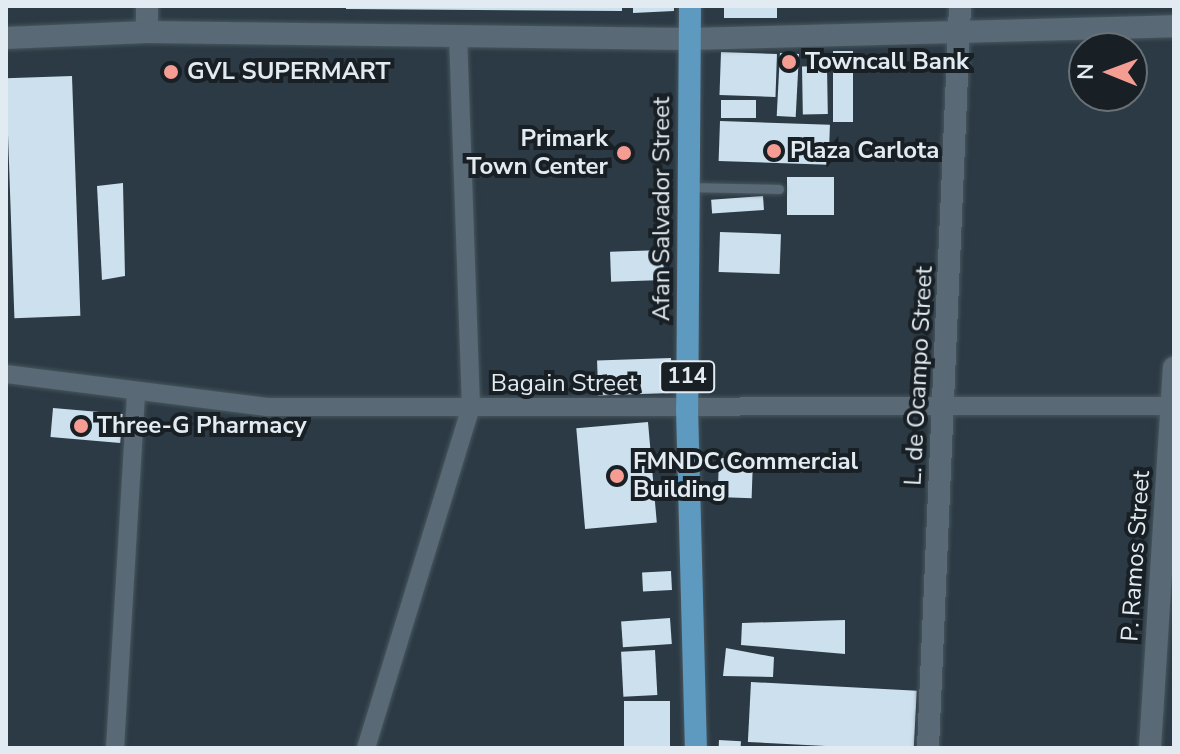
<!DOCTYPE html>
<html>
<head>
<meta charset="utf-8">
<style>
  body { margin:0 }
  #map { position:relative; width:1180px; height:754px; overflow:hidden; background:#2b3a44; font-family:"Nunito Sans",sans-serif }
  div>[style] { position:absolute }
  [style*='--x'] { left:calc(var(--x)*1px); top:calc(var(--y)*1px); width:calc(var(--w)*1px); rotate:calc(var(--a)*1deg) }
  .building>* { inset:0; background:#cde0ed; transform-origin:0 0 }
  .roads { filter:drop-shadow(0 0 2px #48565e) drop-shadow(0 0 2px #48565e) }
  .service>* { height:9px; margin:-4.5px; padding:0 4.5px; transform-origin:4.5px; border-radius:4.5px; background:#596975 }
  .minor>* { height:18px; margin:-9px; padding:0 9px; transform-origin:9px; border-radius:9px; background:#596975 }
  .tertiary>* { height:22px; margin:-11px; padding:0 11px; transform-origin:11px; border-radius:11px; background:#596975 }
  .primary>* { height:22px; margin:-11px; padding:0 11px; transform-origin:11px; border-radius:11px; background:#5e9ac0 }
  .dots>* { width:22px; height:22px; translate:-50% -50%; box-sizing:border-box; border:4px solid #192025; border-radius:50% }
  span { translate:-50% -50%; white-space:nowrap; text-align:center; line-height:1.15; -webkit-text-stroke:8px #192025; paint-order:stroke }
  .shield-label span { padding:2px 6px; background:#192025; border:2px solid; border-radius:6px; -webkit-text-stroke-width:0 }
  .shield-label { font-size:22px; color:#e1ebf1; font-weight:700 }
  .poi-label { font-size:24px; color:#e1ebf1; font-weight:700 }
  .left { translate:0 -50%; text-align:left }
  .right { translate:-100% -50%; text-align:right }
  .street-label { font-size:24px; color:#e1ebf1 }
  .frame { position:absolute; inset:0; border:8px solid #e1ebf1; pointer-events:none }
  .north { position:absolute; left:1068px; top:32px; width:80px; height:80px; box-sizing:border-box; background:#192025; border:2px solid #697177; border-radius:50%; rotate:271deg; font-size:22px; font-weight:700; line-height:32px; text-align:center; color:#e1ebf1 }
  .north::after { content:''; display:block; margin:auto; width:28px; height:36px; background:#f59c93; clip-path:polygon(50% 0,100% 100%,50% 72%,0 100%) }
</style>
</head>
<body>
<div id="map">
  <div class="building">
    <div style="clip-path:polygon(346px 6px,622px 6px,622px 11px,346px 9px)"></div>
    <div style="clip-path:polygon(633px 6px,674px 6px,674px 11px,633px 13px)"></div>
    <div style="left:724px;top:6px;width:53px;height:12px"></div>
    <div style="left:833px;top:51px;width:20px;height:71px"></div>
    <div style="left:721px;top:52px;width:56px;height:43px;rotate:2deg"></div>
    <div style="left:780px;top:53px;width:19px;height:63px;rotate:3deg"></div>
    <div style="left:827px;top:66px;width:48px;height:25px;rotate:89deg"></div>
    <div style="left:72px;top:76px;width:240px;height:66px;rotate:88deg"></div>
    <div style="left:721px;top:100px;width:35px;height:18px"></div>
    <div style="left:720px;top:121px;width:110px;height:40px;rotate:2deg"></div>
    <div style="left:787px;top:177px;width:47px;height:38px"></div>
    <div style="clip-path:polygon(123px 183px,125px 276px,102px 280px,97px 186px)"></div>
    <div style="left:763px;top:196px;width:14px;height:52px;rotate:86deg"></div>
    <div style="left:720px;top:232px;width:61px;height:40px;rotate:2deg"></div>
    <div style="left:663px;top:250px;width:30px;height:53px;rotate:88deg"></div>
    <div style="left:671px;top:358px;width:35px;height:74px;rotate:88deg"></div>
    <div style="left:53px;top:408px;width:70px;height:29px;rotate:5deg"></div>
    <div style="left:648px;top:422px;width:101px;height:72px;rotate:85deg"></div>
    <div style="left:719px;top:458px;width:34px;height:39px;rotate:2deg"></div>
    <div style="left:671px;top:571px;width:19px;height:29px;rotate:87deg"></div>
    <div style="left:670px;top:618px;width:26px;height:49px;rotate:86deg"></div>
    <div style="clip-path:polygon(845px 620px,845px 654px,741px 645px,742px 623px)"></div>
    <div style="clip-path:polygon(726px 648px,774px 657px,773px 677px,723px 676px)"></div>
    <div style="left:655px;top:650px;width:45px;height:34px;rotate:87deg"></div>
    <div style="left:751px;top:682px;width:166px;height:60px;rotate:3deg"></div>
    <div style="left:624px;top:701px;width:46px;height:47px"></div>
    <div style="left:719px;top:740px;width:22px;height:8px;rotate:3deg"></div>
  </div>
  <div class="roads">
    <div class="service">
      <div style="--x:690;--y:187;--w:89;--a:1.3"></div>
    </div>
    <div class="minor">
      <div style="--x:6;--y:374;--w:264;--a:7.2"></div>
      <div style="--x:268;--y:407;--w:903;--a:-0.06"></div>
      <div style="--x:115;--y:748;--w:355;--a:-86.6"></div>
      <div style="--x:366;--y:748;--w:357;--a:-72.9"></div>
      <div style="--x:471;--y:407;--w:371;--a:-92"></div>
    </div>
    <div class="tertiary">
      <div style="--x:147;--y:6;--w:26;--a:90"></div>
      <div style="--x:6;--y:38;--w:141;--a:-2.4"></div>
      <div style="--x:147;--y:32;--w:543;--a:0.74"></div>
      <div style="--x:690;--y:39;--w:484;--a:-1.5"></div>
      <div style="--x:928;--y:748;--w:743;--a:-87.53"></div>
      <div style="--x:1150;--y:748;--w:381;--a:-86.4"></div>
    </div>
    <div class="primary">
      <div style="--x:690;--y:6;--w:402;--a:90.4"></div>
      <div style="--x:687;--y:408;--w:340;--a:88.5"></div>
    </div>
  </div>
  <div class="dots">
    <div style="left:789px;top:62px;background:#f59c93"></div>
    <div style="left:171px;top:72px;background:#f59c93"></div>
    <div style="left:774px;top:151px;background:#f59c93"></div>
    <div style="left:624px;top:153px;background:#f59c93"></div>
    <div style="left:81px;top:426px;background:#f59c93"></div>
    <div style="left:617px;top:476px;background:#f59c93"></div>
  </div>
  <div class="shield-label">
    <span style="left:687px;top:377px">114</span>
  </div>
  <div class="poi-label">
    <span class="left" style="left:805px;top:62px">Towncall Bank</span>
    <span class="left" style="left:187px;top:72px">GVL SUPERMART</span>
    <span class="right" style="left:608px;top:153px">Primark<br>Town Center</span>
    <span class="left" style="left:790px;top:151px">Plaza Carlota</span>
    <span class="left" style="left:97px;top:426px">Three-G Pharmacy</span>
    <span class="left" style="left:633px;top:476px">FMNDC Commercial<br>Building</span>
  </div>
  <div class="street-label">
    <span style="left:662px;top:209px;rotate:-90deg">Afan Salvador Street</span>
    <span style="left:919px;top:376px;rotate:-87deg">L. de Ocampo Street</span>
    <span style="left:564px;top:384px">Bagain Street</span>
    <span style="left:1136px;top:556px;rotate:-86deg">P. Ramos Street</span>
  </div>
  <div class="frame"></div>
  <div class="north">N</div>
</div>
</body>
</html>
